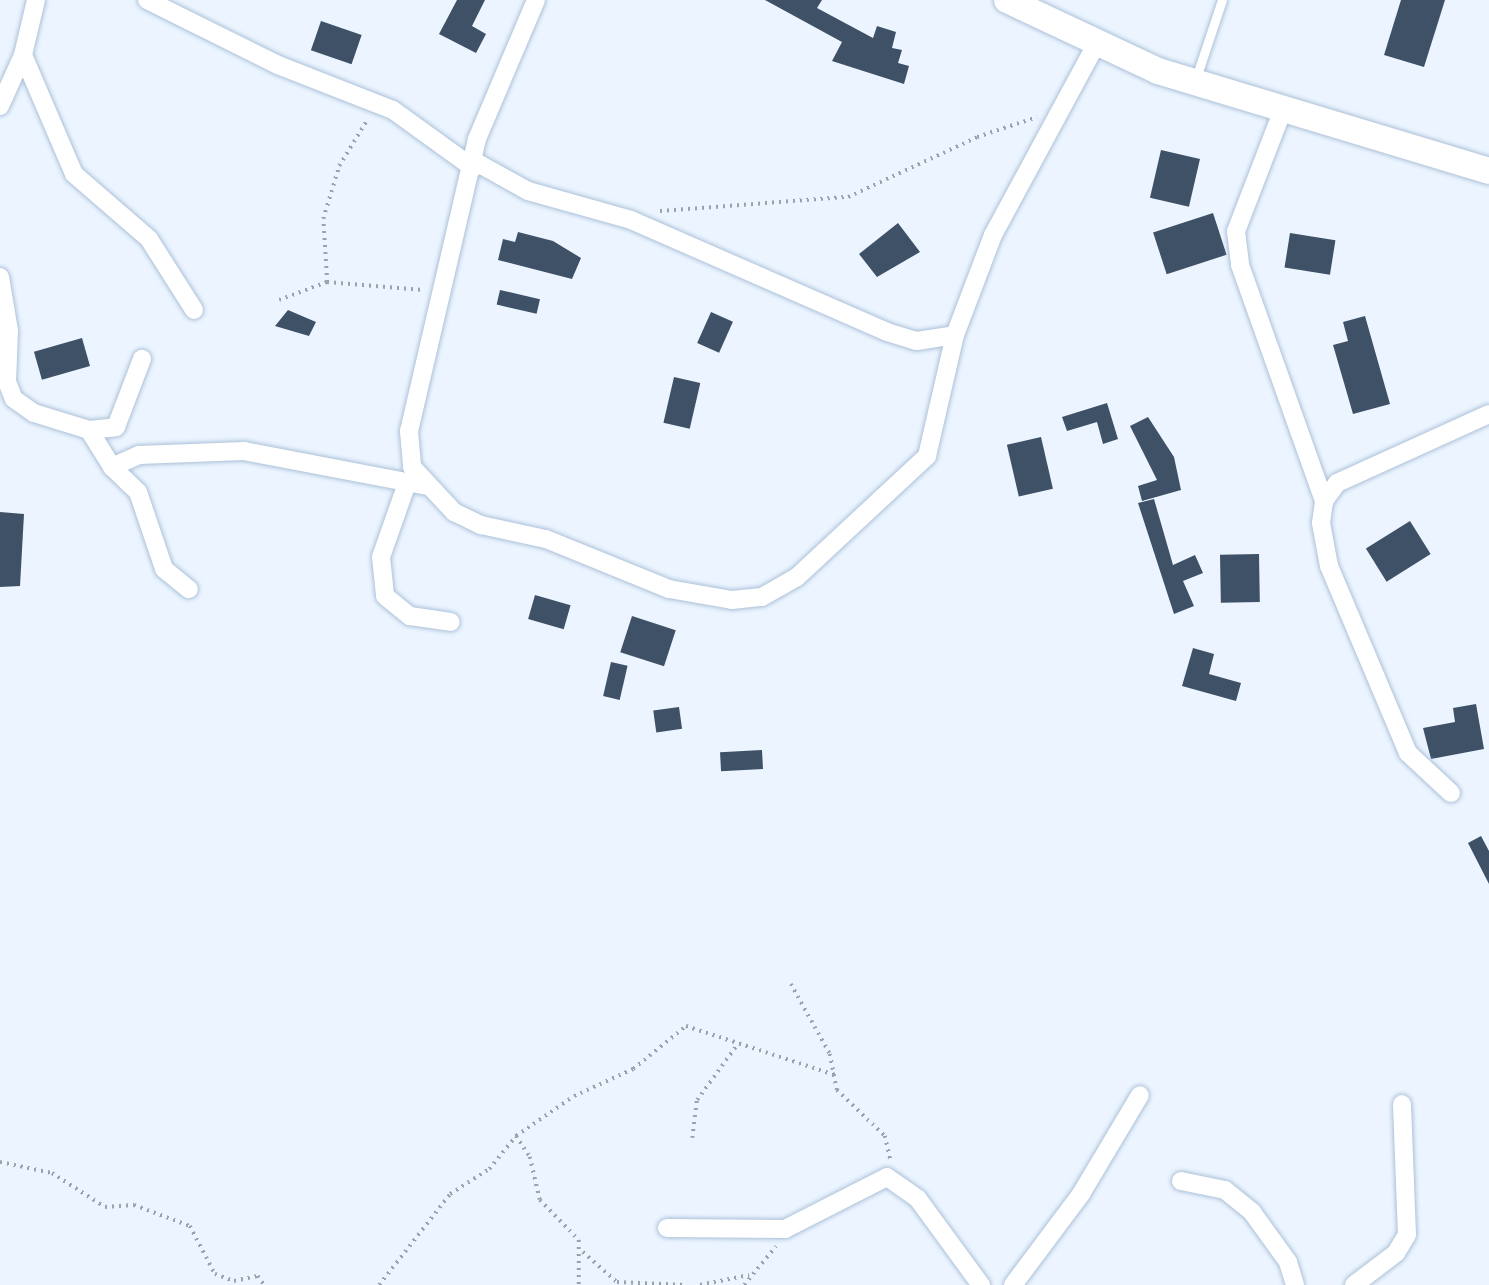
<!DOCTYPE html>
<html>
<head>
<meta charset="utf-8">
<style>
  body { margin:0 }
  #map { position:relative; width:1489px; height:1285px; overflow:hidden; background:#ecf5ff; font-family:Rubik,sans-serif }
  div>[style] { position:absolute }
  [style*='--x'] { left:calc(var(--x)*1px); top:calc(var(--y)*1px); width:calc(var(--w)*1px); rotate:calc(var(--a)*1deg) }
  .building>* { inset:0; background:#3e5166; transform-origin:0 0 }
  .path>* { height:3.5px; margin-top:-1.75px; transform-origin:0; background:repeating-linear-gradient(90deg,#9aa3ac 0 2px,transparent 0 7px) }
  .roads { filter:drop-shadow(0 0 2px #acc1d9) drop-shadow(0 0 2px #acc1d9) }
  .service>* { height:9px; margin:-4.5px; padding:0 4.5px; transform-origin:4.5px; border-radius:4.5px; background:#fff }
  .minor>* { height:18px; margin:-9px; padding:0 9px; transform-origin:9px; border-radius:9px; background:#fff }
  .secondary>* { height:26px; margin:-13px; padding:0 13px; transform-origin:13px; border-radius:13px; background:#fff }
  span { translate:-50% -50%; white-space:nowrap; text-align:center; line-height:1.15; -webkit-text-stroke:7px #fff; paint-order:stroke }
</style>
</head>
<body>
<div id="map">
  <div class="building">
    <div style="clip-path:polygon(457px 0,485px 0,472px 26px,486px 34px,476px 53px,439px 34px)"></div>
    <div style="clip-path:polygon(765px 0,822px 0,817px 8px,873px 38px,877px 26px,896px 32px,892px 48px,902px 50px,898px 63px,909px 66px,904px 84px,832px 61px,842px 42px)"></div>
    <div style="clip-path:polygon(1401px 0,1445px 0,1424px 67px,1384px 55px)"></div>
    <div style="left:321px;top:21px;width:43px;height:31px;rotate:19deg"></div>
    <div style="left:1161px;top:150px;width:40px;height:49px;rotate:13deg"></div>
    <div style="left:1213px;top:213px;width:44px;height:63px;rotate:72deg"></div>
    <div style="clip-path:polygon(898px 223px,920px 252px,877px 277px,859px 254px)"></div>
    <div style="clip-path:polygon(518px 232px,553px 241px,581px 258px,572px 279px,498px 260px,503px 239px,515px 242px)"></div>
    <div style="left:1290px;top:233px;width:46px;height:35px;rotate:9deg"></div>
    <div style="left:500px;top:290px;width:41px;height:15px;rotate:13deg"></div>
    <div style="clip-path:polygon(288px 310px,316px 322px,309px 336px,275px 326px)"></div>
    <div style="left:711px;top:312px;width:24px;height:34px;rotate:24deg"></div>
    <div style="clip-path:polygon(1365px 316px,1390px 404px,1353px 414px,1333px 345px,1348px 341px,1343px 322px)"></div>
    <div style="left:82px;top:338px;width:29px;height:50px;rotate:74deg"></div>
    <div style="left:674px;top:377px;width:27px;height:47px;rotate:13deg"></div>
    <div style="clip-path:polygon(1107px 403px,1118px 439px,1103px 444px,1097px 422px,1067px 431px,1062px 417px)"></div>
    <div style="clip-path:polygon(1148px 417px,1174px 457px,1181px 490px,1142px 501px,1138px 486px,1157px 480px,1130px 426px)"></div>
    <div style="left:1041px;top:437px;width:53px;height:35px;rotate:77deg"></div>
    <div style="clip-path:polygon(1154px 499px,1173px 565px,1195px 555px,1203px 573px,1183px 581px,1194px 606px,1174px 614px,1138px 503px)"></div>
    <div style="clip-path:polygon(0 512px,24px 514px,20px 586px,0 587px)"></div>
    <div style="left:1410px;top:521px;width:39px;height:52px;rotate:58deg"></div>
    <div style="left:1259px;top:554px;width:48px;height:39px;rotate:89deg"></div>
    <div style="left:535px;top:595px;width:37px;height:25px;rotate:16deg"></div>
    <div style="left:632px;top:616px;width:46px;height:38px;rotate:18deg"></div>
    <div style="clip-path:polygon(1193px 648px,1214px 654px,1209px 674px,1241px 683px,1236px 701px,1182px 686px)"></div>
    <div style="left:611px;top:662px;width:17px;height:35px;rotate:13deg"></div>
    <div style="clip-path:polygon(1476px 704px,1484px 749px,1431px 759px,1423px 728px,1455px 722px,1453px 708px)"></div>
    <div style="left:679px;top:707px;width:22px;height:26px;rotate:82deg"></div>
    <div style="left:762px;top:750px;width:19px;height:42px;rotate:87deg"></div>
    <div style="clip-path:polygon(1481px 836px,1489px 851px,1489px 884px,1468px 843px)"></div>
  </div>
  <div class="path">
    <div style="--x:660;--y:211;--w:189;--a:-4.3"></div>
    <div style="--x:848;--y:197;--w:142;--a:-24.9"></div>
    <div style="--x:977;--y:137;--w:63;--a:-18.4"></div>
    <div style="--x:327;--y:282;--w:63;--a:-93.6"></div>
    <div style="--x:323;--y:219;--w:55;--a:-73.2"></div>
    <div style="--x:339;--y:166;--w:54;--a:-58.7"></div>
    <div style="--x:279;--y:300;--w:51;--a:-20.6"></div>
    <div style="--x:327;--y:282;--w:96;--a:4.8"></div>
    <div style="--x:791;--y:984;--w:80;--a:60.9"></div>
    <div style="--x:830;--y:1054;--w:37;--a:79"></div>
    <div style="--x:837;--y:1090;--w:66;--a:43.8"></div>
    <div style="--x:885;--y:1136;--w:26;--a:77"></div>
    <div style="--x:516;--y:1136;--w:25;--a:56"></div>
    <div style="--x:530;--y:1157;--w:44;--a:76.9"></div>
    <div style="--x:540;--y:1200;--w:56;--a:45.7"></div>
    <div style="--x:579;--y:1240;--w:45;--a:90"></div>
    <div style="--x:692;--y:1138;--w:38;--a:-83"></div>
    <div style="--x:697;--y:1100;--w:68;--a:-54"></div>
    <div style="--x:0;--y:1162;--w:53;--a:11.9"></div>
    <div style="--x:52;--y:1173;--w:63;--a:32.7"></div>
    <div style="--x:105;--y:1207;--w:29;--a:-4"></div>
    <div style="--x:134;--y:1205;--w:60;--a:20.6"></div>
    <div style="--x:190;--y:1226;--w:54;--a:62.5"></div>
    <div style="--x:215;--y:1274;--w:20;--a:20"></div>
    <div style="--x:234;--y:1281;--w:25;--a:-12"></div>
    <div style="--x:258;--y:1276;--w:11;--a:56"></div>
    <div style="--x:583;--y:1252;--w:45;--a:41.4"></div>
    <div style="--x:617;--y:1282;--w:70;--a:2.5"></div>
    <div style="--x:379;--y:1285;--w:115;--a:-52"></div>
    <div style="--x:450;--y:1194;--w:46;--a:-32.7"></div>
    <div style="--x:489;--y:1169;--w:43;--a:-50.7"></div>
    <div style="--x:516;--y:1136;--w:70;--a:-34.6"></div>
    <div style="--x:574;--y:1096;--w:65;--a:-24.6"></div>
    <div style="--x:633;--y:1069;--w:68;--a:-39.1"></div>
    <div style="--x:686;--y:1026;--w:157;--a:18.2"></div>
    <div style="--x:700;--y:1285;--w:50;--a:-11.5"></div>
    <div style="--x:744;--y:1285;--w:50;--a:-50.6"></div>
  </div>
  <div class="roads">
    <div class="service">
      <div style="--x:1196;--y:78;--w:82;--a:-71.6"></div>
    </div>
    <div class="minor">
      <div style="--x:147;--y:0;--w:146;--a:26.4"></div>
      <div style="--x:278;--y:65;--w:123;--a:21.4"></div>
      <div style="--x:393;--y:110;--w:99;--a:35.9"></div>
      <div style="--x:536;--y:0;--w:151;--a:113"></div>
      <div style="--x:477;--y:139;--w:300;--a:103.1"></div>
      <div style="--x:409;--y:431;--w:36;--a:85"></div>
      <div style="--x:412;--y:467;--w:62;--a:47"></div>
      <div style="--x:454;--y:512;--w:30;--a:26"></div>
      <div style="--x:481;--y:525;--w:66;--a:12.2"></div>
      <div style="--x:546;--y:539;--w:133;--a:22.1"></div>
      <div style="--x:669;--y:589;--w:64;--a:9.9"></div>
      <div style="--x:732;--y:600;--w:30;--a:-6"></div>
      <div style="--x:762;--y:597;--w:40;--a:-29.7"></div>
      <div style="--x:797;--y:577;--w:178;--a:-42.9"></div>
      <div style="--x:927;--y:456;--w:124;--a:-77"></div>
      <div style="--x:955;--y:335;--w:107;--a:-69.2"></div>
      <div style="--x:993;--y:235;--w:218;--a:-61.6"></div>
      <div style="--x:23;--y:55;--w:129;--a:66.8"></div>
      <div style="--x:74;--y:174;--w:99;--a:40.9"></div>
      <div style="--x:149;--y:239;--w:84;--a:57.6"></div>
      <div style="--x:0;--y:106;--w:56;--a:-65.7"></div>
      <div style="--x:23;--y:55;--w:57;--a:-76.7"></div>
      <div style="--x:1282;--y:112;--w:128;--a:111.1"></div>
      <div style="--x:1236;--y:231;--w:34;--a:83"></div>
      <div style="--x:1240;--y:265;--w:251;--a:70.4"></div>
      <div style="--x:474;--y:161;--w:62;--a:29.1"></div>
      <div style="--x:528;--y:191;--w:107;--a:15.7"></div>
      <div style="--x:631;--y:220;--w:279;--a:23.6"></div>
      <div style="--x:887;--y:332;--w:31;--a:17"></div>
      <div style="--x:917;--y:341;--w:38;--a:-9"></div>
      <div style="--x:0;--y:277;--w:55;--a:80.5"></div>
      <div style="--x:9;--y:331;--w:51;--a:92.2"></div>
      <div style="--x:7;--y:382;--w:18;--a:68"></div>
      <div style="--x:14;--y:399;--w:24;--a:35"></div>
      <div style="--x:34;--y:413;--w:58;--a:17.2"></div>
      <div style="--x:89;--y:430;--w:27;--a:-6"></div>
      <div style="--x:116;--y:427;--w:73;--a:-69.1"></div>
      <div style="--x:89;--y:430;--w:44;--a:58.1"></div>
      <div style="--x:112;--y:467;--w:36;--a:44"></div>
      <div style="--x:138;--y:492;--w:81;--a:71.3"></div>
      <div style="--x:164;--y:569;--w:32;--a:39"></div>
      <div style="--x:112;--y:467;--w:30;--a:-24"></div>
      <div style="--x:139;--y:455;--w:105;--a:-2.2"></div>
      <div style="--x:244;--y:451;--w:187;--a:10.8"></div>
      <div style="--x:406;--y:486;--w:75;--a:109.4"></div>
      <div style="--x:381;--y:557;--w:39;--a:84"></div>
      <div style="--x:385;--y:596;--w:32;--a:39"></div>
      <div style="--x:410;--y:616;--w:41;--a:8.3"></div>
      <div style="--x:1451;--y:793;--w:59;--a:-137.1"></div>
      <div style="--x:1408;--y:753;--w:203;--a:-112.9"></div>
      <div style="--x:1329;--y:566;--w:44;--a:-100.5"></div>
      <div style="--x:1321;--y:523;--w:22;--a:-82"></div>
      <div style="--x:1324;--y:501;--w:22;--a:-54"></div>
      <div style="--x:1337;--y:483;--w:167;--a:-24.4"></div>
      <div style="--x:1181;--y:1181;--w:45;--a:11.6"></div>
      <div style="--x:1225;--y:1190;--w:35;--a:39"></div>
      <div style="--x:1252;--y:1212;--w:62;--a:54.2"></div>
      <div style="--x:1288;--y:1262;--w:24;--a:73"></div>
      <div style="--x:667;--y:1228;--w:118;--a:0.5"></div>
      <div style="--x:785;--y:1229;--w:114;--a:-27"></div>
      <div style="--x:887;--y:1177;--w:38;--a:35"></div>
      <div style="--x:918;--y:1199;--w:107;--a:53.8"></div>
      <div style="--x:1013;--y:1285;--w:114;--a:-53.2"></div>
      <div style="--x:1081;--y:1194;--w:115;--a:-59.2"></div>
      <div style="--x:1354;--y:1285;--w:53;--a:-37.3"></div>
      <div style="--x:1396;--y:1253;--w:21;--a:-59"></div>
      <div style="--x:1407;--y:1235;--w:131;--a:-92.2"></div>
    </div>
    <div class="secondary">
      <div style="--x:1007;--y:0;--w:167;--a:25.2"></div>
      <div style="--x:1158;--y:71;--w:346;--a:16.8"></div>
    </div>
  </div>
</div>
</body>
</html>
